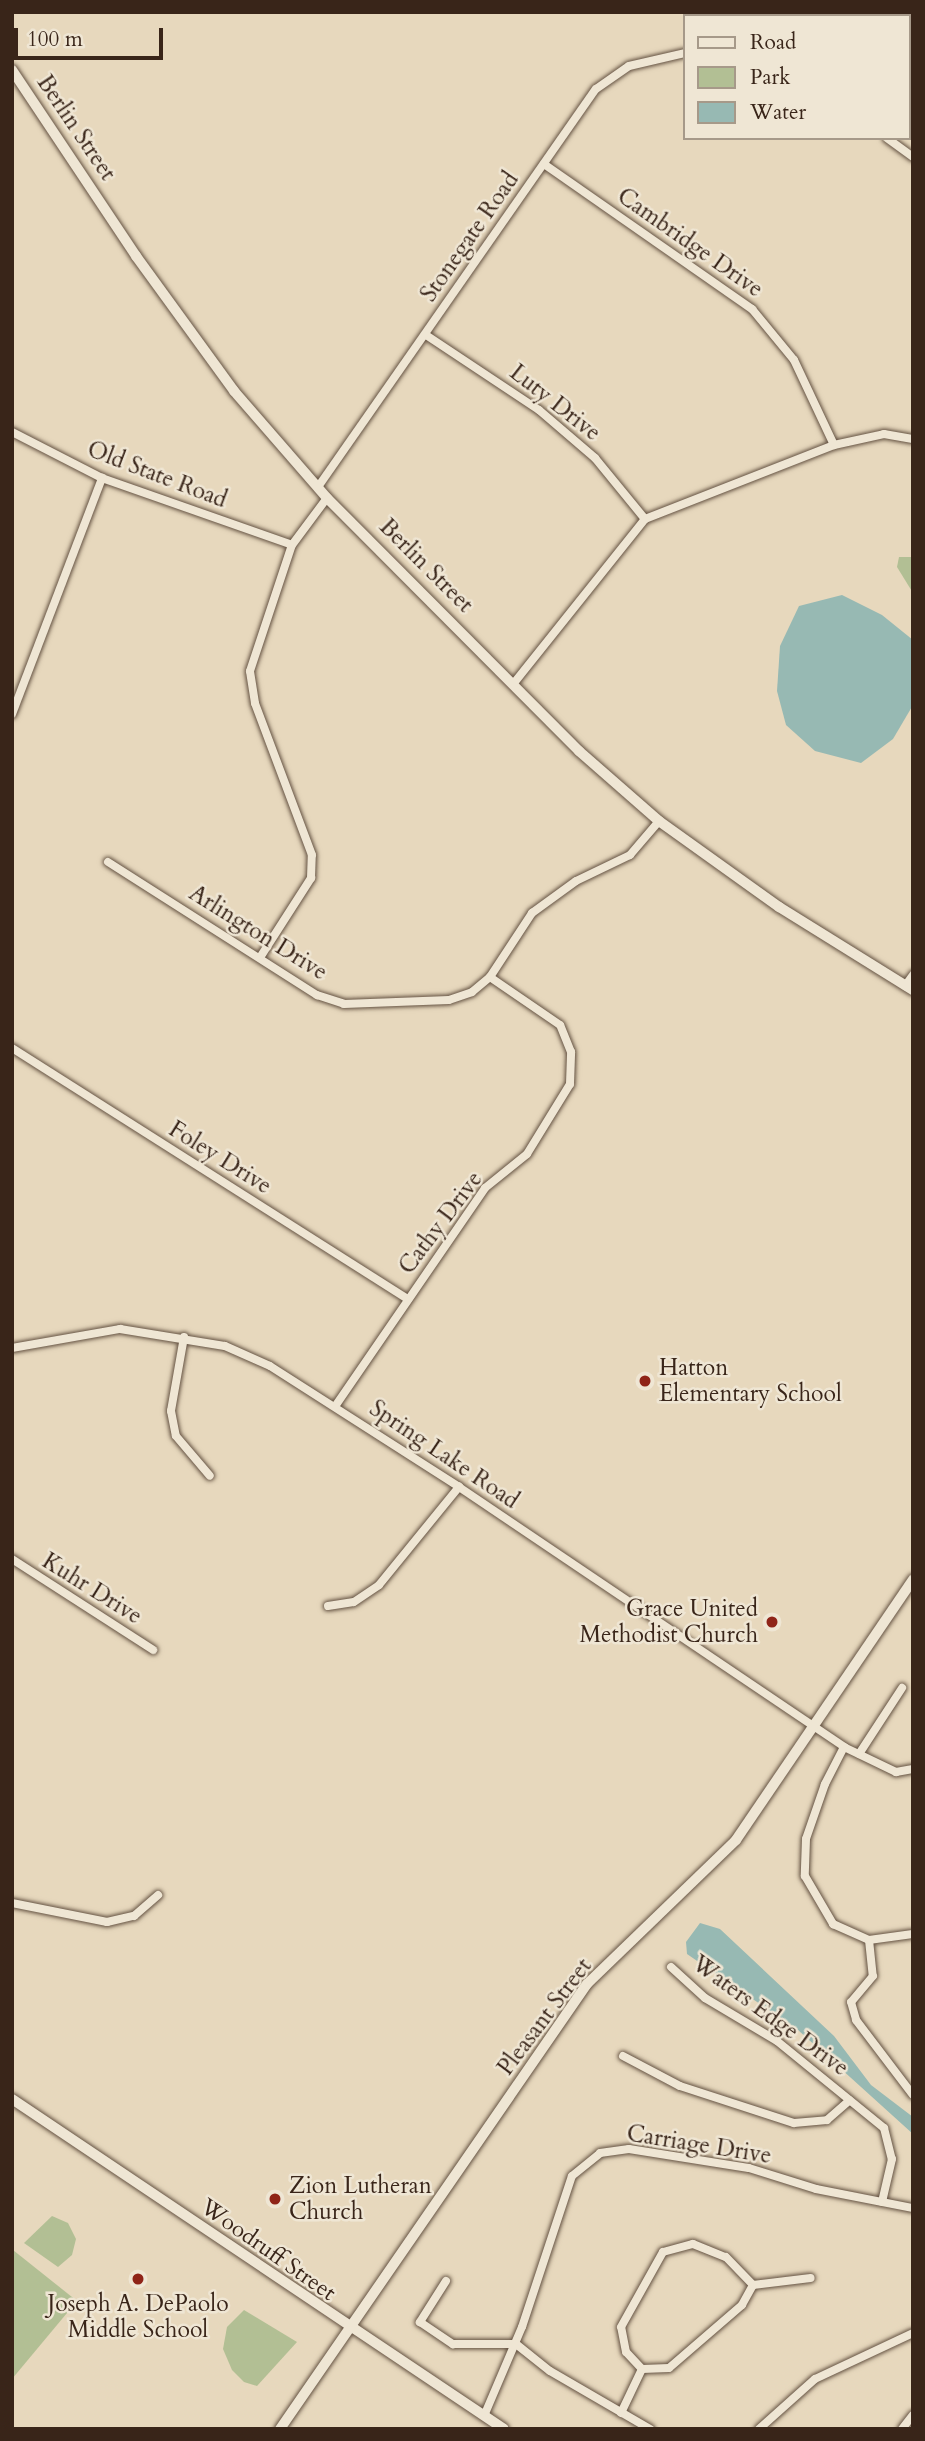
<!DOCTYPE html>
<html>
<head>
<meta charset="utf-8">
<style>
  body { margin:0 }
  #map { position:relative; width:925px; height:2441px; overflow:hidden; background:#e7d8bd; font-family:Cardo,serif }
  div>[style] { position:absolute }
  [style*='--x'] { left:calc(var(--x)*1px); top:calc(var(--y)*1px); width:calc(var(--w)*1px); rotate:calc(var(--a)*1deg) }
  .green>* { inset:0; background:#b2bf94 }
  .water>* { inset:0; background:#97b9b3 }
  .roads { filter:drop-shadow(0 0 2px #645242) drop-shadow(0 0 2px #645242) }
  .minor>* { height:8px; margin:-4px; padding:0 4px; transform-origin:4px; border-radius:4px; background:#efe6d4 }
  .tertiary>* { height:10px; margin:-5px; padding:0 5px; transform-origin:5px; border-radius:5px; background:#efe6d4 }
  .secondary>* { height:10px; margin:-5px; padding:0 5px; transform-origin:5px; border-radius:5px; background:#efe6d4 }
  .dots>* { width:19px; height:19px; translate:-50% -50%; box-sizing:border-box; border:4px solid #efe6d4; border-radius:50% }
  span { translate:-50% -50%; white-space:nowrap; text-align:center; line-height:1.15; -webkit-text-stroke:5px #efe6d4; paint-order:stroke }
  .street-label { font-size:23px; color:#392519 }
  .poi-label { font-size:23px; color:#392519 }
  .left { translate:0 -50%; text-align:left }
  .right { translate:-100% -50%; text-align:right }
  .frame { position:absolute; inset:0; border:14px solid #392519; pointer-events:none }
  .legend { position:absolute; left:683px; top:14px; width:228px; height:126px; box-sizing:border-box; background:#efe6d4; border:2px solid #a69989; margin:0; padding:9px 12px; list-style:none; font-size:21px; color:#392519 }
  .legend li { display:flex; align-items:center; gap:14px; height:35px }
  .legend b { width:35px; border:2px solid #a69989 }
  .scale { position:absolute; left:14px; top:28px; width:149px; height:32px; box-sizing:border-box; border:4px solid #392519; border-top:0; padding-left:9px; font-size:21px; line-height:24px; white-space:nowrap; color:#392519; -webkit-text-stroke:5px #efe6d4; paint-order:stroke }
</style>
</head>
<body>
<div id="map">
  <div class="green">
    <div style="clip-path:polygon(835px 12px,913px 12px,913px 58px,909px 16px)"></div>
    <div style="clip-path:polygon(899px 557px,913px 557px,913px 593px,897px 567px)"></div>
    <div style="clip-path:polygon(52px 2216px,68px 2223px,76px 2239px,72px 2255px,58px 2267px,24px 2243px)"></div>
    <div style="clip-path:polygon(13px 2250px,77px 2301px,12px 2379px,12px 2251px)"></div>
    <div style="clip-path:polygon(244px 2310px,297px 2342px,257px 2386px,244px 2382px,232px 2370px,223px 2349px,227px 2327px)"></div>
  </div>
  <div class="water">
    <div style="clip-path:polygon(842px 595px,882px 615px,913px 640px,913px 705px,893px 739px,861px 763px,815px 751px,786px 725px,777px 691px,780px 646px,799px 606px)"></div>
    <div style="clip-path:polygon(700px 1923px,720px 1929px,834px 2036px,871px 2085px,913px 2117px,913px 2134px,798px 2030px,687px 1954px,686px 1942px)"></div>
  </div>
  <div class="roads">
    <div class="minor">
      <div style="--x:730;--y:12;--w:4;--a:90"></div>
      <div style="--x:887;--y:138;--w:32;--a:36"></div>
      <div style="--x:544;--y:164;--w:254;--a:34.9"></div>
      <div style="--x:752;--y:309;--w:66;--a:50.5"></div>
      <div style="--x:794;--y:360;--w:94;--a:64.8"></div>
      <div style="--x:426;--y:335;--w:136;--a:33.6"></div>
      <div style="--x:539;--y:410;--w:74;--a:40.6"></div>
      <div style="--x:595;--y:458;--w:79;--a:50.7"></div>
      <div style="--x:12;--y:432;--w:101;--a:27.1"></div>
      <div style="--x:102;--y:478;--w:201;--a:19.4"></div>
      <div style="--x:318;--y:487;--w:485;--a:-55.1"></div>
      <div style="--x:596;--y:89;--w:40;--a:-34.9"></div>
      <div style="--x:629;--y:66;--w:57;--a:-13.1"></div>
      <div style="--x:514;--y:683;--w:210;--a:-51.4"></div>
      <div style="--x:645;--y:519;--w:203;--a:-21.4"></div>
      <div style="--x:834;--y:445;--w:51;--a:-12.4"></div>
      <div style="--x:884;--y:434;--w:29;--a:10"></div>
      <div style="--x:12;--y:714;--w:253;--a:-69.1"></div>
      <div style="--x:108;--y:862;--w:248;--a:32.5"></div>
      <div style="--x:317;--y:995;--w:28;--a:18"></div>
      <div style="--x:344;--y:1004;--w:105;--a:-2.2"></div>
      <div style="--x:449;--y:1000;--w:24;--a:-19"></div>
      <div style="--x:472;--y:992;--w:23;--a:-40"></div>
      <div style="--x:490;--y:977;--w:77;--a:-56.7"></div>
      <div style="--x:532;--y:913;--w:54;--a:-36"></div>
      <div style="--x:576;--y:881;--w:60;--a:-25.7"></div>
      <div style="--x:630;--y:855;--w:45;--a:-49.5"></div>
      <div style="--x:261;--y:956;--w:93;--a:-57.3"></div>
      <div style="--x:311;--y:878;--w:23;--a:-88"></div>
      <div style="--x:312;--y:855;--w:162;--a:-110.6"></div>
      <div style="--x:255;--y:703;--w:32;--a:-99"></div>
      <div style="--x:250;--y:671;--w:133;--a:-71.6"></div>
      <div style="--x:292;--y:545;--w:59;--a:-53.3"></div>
      <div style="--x:905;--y:986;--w:14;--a:-54"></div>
      <div style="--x:12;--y:1048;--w:469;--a:32.4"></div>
      <div style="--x:184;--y:1337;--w:75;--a:100"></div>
      <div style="--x:171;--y:1411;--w:25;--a:79"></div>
      <div style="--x:176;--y:1436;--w:52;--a:49.6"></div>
      <div style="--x:12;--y:1348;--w:110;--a:-10"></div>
      <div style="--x:120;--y:1329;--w:106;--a:9.2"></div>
      <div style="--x:225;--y:1346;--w:49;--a:24"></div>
      <div style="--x:270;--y:1366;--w:224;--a:32.6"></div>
      <div style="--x:459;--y:1487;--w:465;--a:34"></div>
      <div style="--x:844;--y:1747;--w:58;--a:25.7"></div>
      <div style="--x:896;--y:1772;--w:17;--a:-10"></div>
      <div style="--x:336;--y:1405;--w:263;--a:-55.5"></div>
      <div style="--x:485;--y:1188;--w:54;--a:-39"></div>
      <div style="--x:527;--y:1154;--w:82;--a:-58.4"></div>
      <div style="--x:570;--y:1084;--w:32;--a:-88"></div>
      <div style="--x:571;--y:1052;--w:29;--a:-112"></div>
      <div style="--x:560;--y:1025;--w:85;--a:-145.6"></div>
      <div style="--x:12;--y:1559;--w:168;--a:32.8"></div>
      <div style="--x:328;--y:1606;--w:26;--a:-9"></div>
      <div style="--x:354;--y:1602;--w:30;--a:-34"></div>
      <div style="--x:379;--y:1585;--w:127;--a:-50.8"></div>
      <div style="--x:844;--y:1747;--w:42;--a:117.2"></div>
      <div style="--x:825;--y:1784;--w:58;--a:109.1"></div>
      <div style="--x:806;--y:1839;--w:37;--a:92"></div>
      <div style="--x:805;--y:1876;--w:56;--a:59.7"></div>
      <div style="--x:833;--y:1924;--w:39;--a:24"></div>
      <div style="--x:869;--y:1940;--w:44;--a:-7.8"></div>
      <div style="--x:859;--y:1754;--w:79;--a:-56.9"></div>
      <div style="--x:12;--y:1903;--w:97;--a:11.3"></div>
      <div style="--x:107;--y:1922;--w:28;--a:-13"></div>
      <div style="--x:134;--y:1916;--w:32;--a:-41"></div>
      <div style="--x:869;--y:1940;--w:36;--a:84"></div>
      <div style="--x:873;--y:1976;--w:34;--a:130"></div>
      <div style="--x:851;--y:2002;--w:19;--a:74"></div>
      <div style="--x:856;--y:2020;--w:94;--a:52.8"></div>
      <div style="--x:671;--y:1967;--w:46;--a:42.4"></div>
      <div style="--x:705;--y:1998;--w:84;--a:30.8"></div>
      <div style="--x:777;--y:2041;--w:138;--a:39.1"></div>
      <div style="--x:884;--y:2128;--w:32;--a:76"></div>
      <div style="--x:892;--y:2159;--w:44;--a:103.1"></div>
      <div style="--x:623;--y:2056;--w:64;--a:27.8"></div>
      <div style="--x:680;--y:2086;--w:120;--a:18"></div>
      <div style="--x:794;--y:2123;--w:33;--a:-5"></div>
      <div style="--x:827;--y:2120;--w:30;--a:-41"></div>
      <div style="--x:693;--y:2244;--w:35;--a:22"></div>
      <div style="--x:726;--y:2257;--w:39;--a:46"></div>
      <div style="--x:753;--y:2285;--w:23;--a:119"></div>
      <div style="--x:742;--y:2305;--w:96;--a:139.2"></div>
      <div style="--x:669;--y:2368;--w:27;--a:178"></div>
      <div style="--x:642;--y:2369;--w:23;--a:-133"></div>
      <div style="--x:626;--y:2352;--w:25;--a:-101"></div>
      <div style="--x:621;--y:2327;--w:86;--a:-60.8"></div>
      <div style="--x:663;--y:2252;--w:31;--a:-15"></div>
      <div style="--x:446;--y:2281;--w:49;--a:122.4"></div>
      <div style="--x:420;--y:2322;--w:40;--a:34"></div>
      <div style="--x:453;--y:2344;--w:63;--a:0"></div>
      <div style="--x:516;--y:2344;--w:43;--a:38.5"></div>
      <div style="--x:550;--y:2371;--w:116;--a:30.1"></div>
      <div style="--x:753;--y:2285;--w:58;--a:-6.9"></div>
      <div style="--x:621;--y:2413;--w:49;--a:-64.5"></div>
      <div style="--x:484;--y:2416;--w:97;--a:-66.9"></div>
      <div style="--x:522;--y:2327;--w:159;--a:-71.7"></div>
      <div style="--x:572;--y:2176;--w:36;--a:-39"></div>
      <div style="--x:600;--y:2153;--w:29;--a:-8"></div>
      <div style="--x:629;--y:2149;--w:121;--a:9"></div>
      <div style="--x:749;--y:2168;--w:70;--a:17.4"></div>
      <div style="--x:816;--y:2189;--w:99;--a:11.1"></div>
      <div style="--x:759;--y:2429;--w:75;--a:-41.8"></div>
      <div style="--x:815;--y:2379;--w:108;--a:-25.1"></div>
      <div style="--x:902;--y:2429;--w:18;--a:-52"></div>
    </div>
    <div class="tertiary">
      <div style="--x:12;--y:2099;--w:592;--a:33.85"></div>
      <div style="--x:280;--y:2429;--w:541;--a:-55.4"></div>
      <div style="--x:587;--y:1984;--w:207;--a:-44"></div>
      <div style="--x:736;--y:1840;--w:315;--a:-55.8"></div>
    </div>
    <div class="secondary">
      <div style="--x:12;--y:70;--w:224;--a:56.3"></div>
      <div style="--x:136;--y:256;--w:167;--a:54"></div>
      <div style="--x:234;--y:391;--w:142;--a:49"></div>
      <div style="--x:327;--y:498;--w:357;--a:45.1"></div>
      <div style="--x:579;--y:751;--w:106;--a:41.2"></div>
      <div style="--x:659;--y:821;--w:148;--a:35.6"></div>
      <div style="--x:779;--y:907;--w:158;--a:31.8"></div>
    </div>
  </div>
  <div class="dots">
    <div style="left:645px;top:1381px;background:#8f2418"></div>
    <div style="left:772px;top:1622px;background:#8f2418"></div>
    <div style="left:275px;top:2199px;background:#8f2418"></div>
    <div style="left:138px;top:2279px;background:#8f2418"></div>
  </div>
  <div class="street-label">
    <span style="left:76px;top:128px;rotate:56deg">Berlin Street</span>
    <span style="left:470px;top:237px;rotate:-55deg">Stonegate Road</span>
    <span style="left:690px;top:243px;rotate:35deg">Cambridge Drive</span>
    <span style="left:555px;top:403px;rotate:38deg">Luty Drive</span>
    <span style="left:157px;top:475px;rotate:21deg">Old State Road</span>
    <span style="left:426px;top:566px;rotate:45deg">Berlin Street</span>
    <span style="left:258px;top:933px;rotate:32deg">Arlington Drive</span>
    <span style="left:220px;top:1158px;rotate:32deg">Foley Drive</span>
    <span style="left:441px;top:1223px;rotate:-53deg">Cathy Drive</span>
    <span style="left:444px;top:1455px;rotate:34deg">Spring Lake Road</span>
    <span style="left:92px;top:1589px;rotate:32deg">Kuhr Drive</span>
    <span style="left:770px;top:2016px;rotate:36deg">Waters Edge Drive</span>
    <span style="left:545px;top:2017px;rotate:-53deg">Pleasant Street</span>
    <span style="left:699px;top:2145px;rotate:9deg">Carriage Drive</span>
    <span style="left:268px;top:2250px;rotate:35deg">Woodruff Street</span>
  </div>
  <div class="poi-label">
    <span class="left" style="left:659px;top:1381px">Hatton<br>Elementary School</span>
    <span class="right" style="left:758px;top:1622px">Grace United<br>Methodist Church</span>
    <span class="left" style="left:289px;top:2199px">Zion Lutheran<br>Church</span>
    <span style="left:138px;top:2317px">Joseph A. DePaolo<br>Middle School</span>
  </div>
  <div class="frame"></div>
  <ul class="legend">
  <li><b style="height:9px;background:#efe6d4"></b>Road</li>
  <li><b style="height:19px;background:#b2bf94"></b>Park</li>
  <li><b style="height:19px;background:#97b9b3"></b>Water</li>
  </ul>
  <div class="scale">100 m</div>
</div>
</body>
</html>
